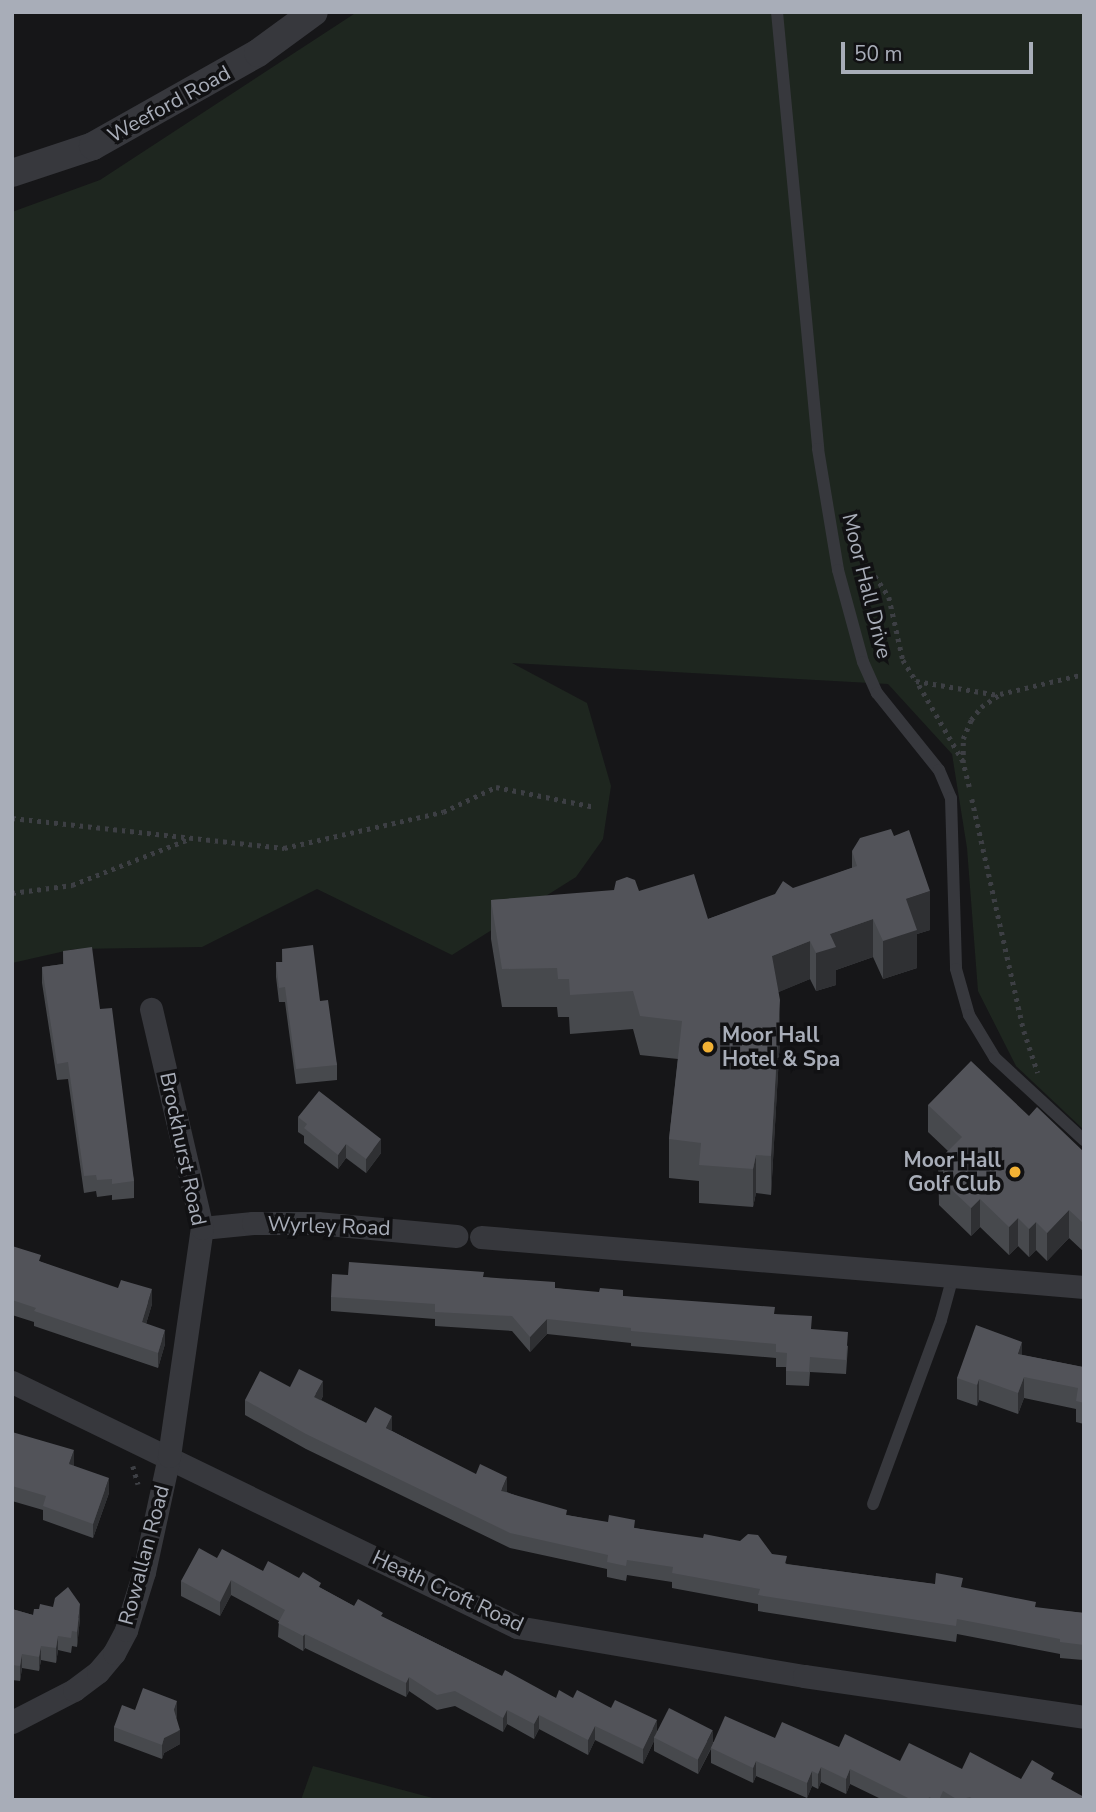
<!DOCTYPE html>
<html>
<head>
<meta charset="utf-8">
<style>
  body { margin:0 }
  #map { position:relative; width:1096px; height:1812px; overflow:hidden; background:#161618; font-family:"Nunito Sans",sans-serif }
  div>[style] { position:absolute }
  [style*='--x'] { left:calc(var(--x)*1px); top:calc(var(--y)*1px); width:calc(var(--w)*1px); rotate:calc(var(--a)*1deg) }
  .green>* { inset:0; background:#1e261f }
  .path>* { height:4.5px; margin-top:-2.25px; transform-origin:0; background:repeating-linear-gradient(90deg,#3d3f44 0 3.5px,transparent 0 8.5px) }
  .service>* { height:12px; margin:-6px; padding:0 6px; transform-origin:6px; border-radius:6px; background:#37383d }
  .minor>* { height:23px; margin:-11.5px; padding:0 11.5px; transform-origin:11.5px; border-radius:11.5px; background:#37383d }
  .tertiary>* { height:28px; margin:-14px; padding:0 14px; transform-origin:14px; border-radius:14px; background:#37383d }
  .wall>* { inset:0; background:#47494d }
  .shaded-wall>* { inset:0; background:#2f3033 }
  .building>* { inset:0; background:#525359; transform-origin:0 0 }
  .dots>* { width:19px; height:19px; translate:-50% -50%; box-sizing:border-box; border:4px solid #111113; border-radius:50% }
  span { translate:-50% -50%; white-space:nowrap; text-align:center; line-height:1.15; -webkit-text-stroke:7px #111113; paint-order:stroke }
  .street-label { font-size:21px; color:#a8adb8 }
  .poi-label { font-size:21px; color:#a8adb8; font-weight:700 }
  .left { translate:0 -50%; text-align:left }
  .right { translate:-100% -50%; text-align:right }
  .frame { position:absolute; inset:0; border:14px solid #a8adb8; pointer-events:none }
  .scale { position:absolute; left:841px; top:42px; width:192px; height:32px; box-sizing:border-box; border:4px solid #a8adb8; border-top:0; padding-left:9px; font-size:21px; line-height:24px; white-space:nowrap; color:#a8adb8; -webkit-text-stroke:5px #111113; paint-order:stroke }
</style>
</head>
<body>
<div id="map">
  <div class="green">
    <div style="clip-path:polygon(357px 12px,1084px 12px,1084px 1130px,1016px 1066px,978px 991px,967px 848px,952px 754px,888px 684px,512px 663px,587px 703px,611px 786px,603px 839px,576px 877px,452px 955px,317px 889px,202px 947px,74px 949px,12px 963px,12px 212px,100px 180px)"></div>
    <div style="clip-path:polygon(313px 1766px,440px 1800px,301px 1800px)"></div>
  </div>
  <div class="path">
    <div style="--x:875;--y:576;--w:25;--a:56"></div>
    <div style="--x:889;--y:597;--w:65;--a:77.5"></div>
    <div style="--x:903;--y:660;--w:25;--a:58"></div>
    <div style="--x:963;--y:762;--w:94;--a:-120.1"></div>
    <div style="--x:916;--y:681;--w:83;--a:9.7"></div>
    <div style="--x:969;--y:787;--w:25;--a:-104"></div>
    <div style="--x:963;--y:763;--w:24;--a:-90"></div>
    <div style="--x:963;--y:739;--w:21;--a:-67"></div>
    <div style="--x:971;--y:720;--w:16;--a:-52"></div>
    <div style="--x:981;--y:707;--w:23;--a:-34"></div>
    <div style="--x:1000;--y:694;--w:86;--a:-13.4"></div>
    <div style="--x:972;--y:799;--w:238;--a:77.4"></div>
    <div style="--x:1024;--y:1031;--w:44;--a:71.6"></div>
    <div style="--x:12;--y:818;--w:274;--a:6.3"></div>
    <div style="--x:284;--y:848;--w:163;--a:-12.8"></div>
    <div style="--x:443;--y:812;--w:59;--a:-25.3"></div>
    <div style="--x:496;--y:787;--w:101;--a:11.4"></div>
    <div style="--x:12;--y:893;--w:61;--a:-7.6"></div>
    <div style="--x:72;--y:885;--w:126;--a:-21.5"></div>
    <div style="--x:133;--y:1466;--w:19;--a:74"></div>
  </div>
  <div class="service">
    <div style="--x:777;--y:12;--w:439;--a:84.6"></div>
    <div style="--x:818;--y:449;--w:123;--a:80.6"></div>
    <div style="--x:838;--y:570;--w:95;--a:74.8"></div>
    <div style="--x:863;--y:662;--w:34;--a:66"></div>
    <div style="--x:877;--y:693;--w:99;--a:51.2"></div>
    <div style="--x:939;--y:770;--w:30;--a:67"></div>
    <div style="--x:951;--y:798;--w:171;--a:88.3"></div>
    <div style="--x:956;--y:969;--w:48;--a:74.2"></div>
    <div style="--x:969;--y:1015;--w:50;--a:58.8"></div>
    <div style="--x:995;--y:1058;--w:121;--a:42.7"></div>
    <div style="--x:873;--y:1504;--w:196;--a:-69.7"></div>
    <div style="--x:941;--y:1320;--w:46;--a:-74.7"></div>
  </div>
  <div class="minor">
    <div style="--x:202;--y:1228;--w:51;--a:-5.6"></div>
    <div style="--x:253;--y:1223;--w:64;--a:0"></div>
    <div style="--x:317;--y:1223;--w:140;--a:5.3"></div>
    <div style="--x:481;--y:1237;--w:605;--a:4.74"></div>
    <div style="--x:12;--y:1382;--w:561;--a:25.88"></div>
    <div style="--x:517;--y:1627;--w:291;--a:9.7"></div>
    <div style="--x:804;--y:1676;--w:283;--a:8.3"></div>
    <div style="--x:12;--y:1722;--w:70;--a:-27.3"></div>
    <div style="--x:74;--y:1690;--w:30;--a:-37"></div>
    <div style="--x:98;--y:1672;--w:25;--a:-50"></div>
    <div style="--x:114;--y:1653;--w:26;--a:-62"></div>
    <div style="--x:126;--y:1630;--w:61;--a:-72.8"></div>
    <div style="--x:144;--y:1572;--w:119;--a:-77.8"></div>
    <div style="--x:169;--y:1456;--w:230;--a:-81.8"></div>
    <div style="--x:202;--y:1228;--w:225;--a:-103.1"></div>
  </div>
  <div class="tertiary">
    <div style="--x:12;--y:173;--w:85;--a:-18.4"></div>
    <div style="--x:93;--y:146;--w:189;--a:-29.4"></div>
    <div style="--x:258;--y:53;--w:69;--a:-36.2"></div>
  </div>
  <div class="wall">
    <div style="clip-path:polygon(852px 851px,930px 930px,917px 934px,917px 968px,883px 979px,873px 957px,836px 970px,836px 985px,816px 991px,810px 979px,778px 992px,780px 1038px,771px 1195px,756px 1193px,753px 1207px,699px 1203px,699px 1181px,669px 1178px,669px 1139px,678px 1059px,640px 1055px,633px 1029px,570px 1034px,569px 1017px,558px 1017px,557px 1007px,502px 1007px,491px 939px,491px 900px,639px 891px,708px 919px,852px 868px)"></div>
    <div style="clip-path:polygon(282px 949px,320px 1001px,337px 1065px,337px 1080px,296px 1084px,285px 1002px,279px 1002px,276px 977px,276px 962px,282px 962px)"></div>
    <div style="clip-path:polygon(63px 951px,100px 1009px,134px 1181px,134px 1198px,112px 1200px,112px 1195px,97px 1197px,96px 1191px,84px 1193px,68px 1079px,57px 1080px,42px 983px,42px 967px,63px 964px)"></div>
    <div style="clip-path:polygon(928px 1105px,1029px 1116px,1084px 1152px,1084px 1252px,1069px 1238px,1047px 1261px,1036px 1250px,1029px 1257px,1018px 1246px,1009px 1255px,980px 1227px,971px 1236px,939px 1205px,938px 1161px,948px 1151px,928px 1132px)"></div>
    <div style="clip-path:polygon(298px 1117px,381px 1153px,366px 1173px,346px 1158px,338px 1169px,304px 1143px,304px 1136px,298px 1132px)"></div>
    <div style="clip-path:polygon(12px 1246px,41px 1262px,152px 1304px,146px 1324px,165px 1344px,158px 1368px,34px 1326px,34px 1322px,12px 1315px)"></div>
    <div style="clip-path:polygon(348px 1275px,484px 1277px,555px 1288px,775px 1314px,848px 1346px,846px 1374px,810px 1372px,809px 1386px,786px 1385px,786px 1367px,776px 1367px,776px 1358px,631px 1346px,631px 1343px,547px 1334px,530px 1352px,512px 1331px,435px 1326px,435px 1319px,331px 1311px,331px 1297px)"></div>
    <div style="clip-path:polygon(1022px 1355px,1083px 1367px,1084px 1362px,1084px 1424px,1076px 1422px,1076px 1409px,1024px 1398px,1018px 1414px,979px 1400px,977px 1406px,957px 1399px,957px 1378px)"></div>
    <div style="clip-path:polygon(290px 1387px,323px 1396px,321px 1400px,366px 1423px,392px 1431px,507px 1492px,567px 1515px,772px 1554px,787px 1564px,963px 1588px,1036px 1608px,1084px 1613px,1084px 1668px,1083px 1668px,1083px 1660px,1060px 1658px,1060px 1654px,957px 1634px,956px 1642px,758px 1611px,758px 1604px,672px 1588px,672px 1582px,627px 1575px,626px 1581px,607px 1577px,607px 1569px,510px 1548px,306px 1449px,245px 1415px,245px 1400px)"></div>
    <div style="clip-path:polygon(12px 1432px,73px 1465px,109px 1493px,93px 1538px,43px 1520px,43px 1510px,12px 1501px)"></div>
    <div style="clip-path:polygon(217px 1558px,263px 1571px,299px 1578px,321px 1588px,354px 1606px,383px 1617px,502px 1676px,556px 1698px,573px 1698px,611px 1708px,657px 1731px,713px 1742px,775px 1738px,839px 1747px,900px 1761px,962px 1769px,1021px 1779px,1054px 1781px,1084px 1800px,883px 1800px,850px 1784px,846px 1794px,821px 1782px,818px 1789px,812px 1786px,807px 1798px,756px 1776px,753px 1783px,711px 1763px,711px 1749px,698px 1774px,654px 1751px,654px 1741px,643px 1764px,595px 1740px,588px 1755px,539px 1729px,534px 1739px,507px 1724px,503px 1732px,455px 1706px,437px 1710px,409px 1691px,406px 1697px,305px 1648px,303px 1651px,278px 1637px,279px 1621px,231px 1595px,220px 1616px,181px 1596px,181px 1581px)"></div>
    <div style="clip-path:polygon(12px 1609px,33px 1615px,80px 1618px,77px 1647px,72px 1646px,71px 1653px,58px 1650px,56px 1663px,41px 1660px,39px 1671px,22px 1668px,20px 1681px,12px 1680px)"></div>
    <div style="clip-path:polygon(135px 1710px,177px 1716px,176px 1718px,180px 1744px,164px 1753px,162px 1759px,114px 1741px,114px 1727px)"></div>
  </div>
  <div class="shaded-wall">
    <div style="clip-path:polygon(930px 891px,930px 930px,917px 934px,917px 968px,883px 979px,883px 941px,906px 899px)"></div>
    <div style="clip-path:polygon(873px 919px,873px 957px,836px 970px,836px 985px,816px 991px,816px 953px,830px 934px)"></div>
    <div style="clip-path:polygon(810px 941px,810px 979px,772px 995px,772px 956px)"></div>
    <div style="clip-path:polygon(780px 1000px,780px 1038px,771px 1195px,771px 1156px)"></div>
    <div style="clip-path:polygon(381px 1139px,381px 1153px,366px 1173px,366px 1159px)"></div>
    <div style="clip-path:polygon(346px 1144px,346px 1158px,338px 1169px,338px 1155px)"></div>
    <div style="clip-path:polygon(756px 1155px,756px 1193px,753px 1207px,753px 1169px)"></div>
    <div style="clip-path:polygon(980px 1199px,980px 1227px,971px 1236px,971px 1208px)"></div>
    <div style="clip-path:polygon(1069px 1210px,1069px 1238px,1047px 1261px,1047px 1233px)"></div>
    <div style="clip-path:polygon(1018px 1218px,1018px 1246px,1009px 1255px,1009px 1227px)"></div>
    <div style="clip-path:polygon(1036px 1222px,1036px 1250px,1029px 1257px,1029px 1229px)"></div>
    <div style="clip-path:polygon(152px 1289px,152px 1304px,142px 1337px,142px 1322px)"></div>
    <div style="clip-path:polygon(547px 1319px,547px 1334px,530px 1352px,530px 1337px)"></div>
    <div style="clip-path:polygon(165px 1330px,165px 1344px,158px 1368px,158px 1353px)"></div>
    <div style="clip-path:polygon(1022px 1342px,1022px 1363px,1018px 1354px)"></div>
    <div style="clip-path:polygon(1024px 1377px,1024px 1398px,1018px 1414px,1018px 1393px)"></div>
    <div style="clip-path:polygon(979px 1379px,979px 1400px,977px 1406px,977px 1385px)"></div>
    <div style="clip-path:polygon(323px 1381px,323px 1396px,314px 1412px,314px 1397px)"></div>
    <div style="clip-path:polygon(392px 1416px,392px 1431px,386px 1428px)"></div>
    <div style="clip-path:polygon(74px 1450px,74px 1465px,69px 1478px,69px 1464px)"></div>
    <div style="clip-path:polygon(507px 1477px,507px 1492px,501px 1491px)"></div>
    <div style="clip-path:polygon(109px 1478px,109px 1493px,93px 1538px,93px 1524px)"></div>
    <div style="clip-path:polygon(231px 1580px,231px 1595px,220px 1616px,220px 1602px)"></div>
    <div style="clip-path:polygon(80px 1604px,80px 1618px,77px 1647px,77px 1632px)"></div>
    <div style="clip-path:polygon(305px 1634px,305px 1648px,303px 1651px,303px 1636px)"></div>
    <div style="clip-path:polygon(58px 1636px,58px 1650px,56px 1663px,56px 1648px)"></div>
    <div style="clip-path:polygon(41px 1646px,41px 1660px,39px 1671px,39px 1657px)"></div>
    <div style="clip-path:polygon(22px 1654px,22px 1668px,20px 1681px,20px 1666px)"></div>
    <div style="clip-path:polygon(409px 1677px,409px 1691px,406px 1697px,406px 1683px)"></div>
    <div style="clip-path:polygon(177px 1701px,177px 1716px,174px 1724px,174px 1710px)"></div>
    <div style="clip-path:polygon(507px 1710px,507px 1724px,503px 1732px,503px 1718px)"></div>
    <div style="clip-path:polygon(539px 1715px,539px 1729px,534px 1739px,534px 1724px)"></div>
    <div style="clip-path:polygon(657px 1720px,657px 1735px,654px 1737px,654px 1741px,643px 1764px,643px 1749px)"></div>
    <div style="clip-path:polygon(595px 1726px,595px 1740px,588px 1755px,588px 1740px)"></div>
    <div style="clip-path:polygon(180px 1730px,180px 1744px,164px 1753px,162px 1759px,162px 1745px,164px 1738px)"></div>
    <div style="clip-path:polygon(713px 1730px,713px 1744px,698px 1774px,698px 1759px)"></div>
    <div style="clip-path:polygon(756px 1761px,756px 1776px,753px 1783px,753px 1768px)"></div>
    <div style="clip-path:polygon(821px 1767px,821px 1782px,818px 1789px,818px 1774px)"></div>
    <div style="clip-path:polygon(850px 1769px,850px 1784px,846px 1794px,846px 1779px)"></div>
    <div style="clip-path:polygon(812px 1771px,812px 1786px,807px 1798px,807px 1783px)"></div>
  </div>
  <div class="building">
    <div style="clip-path:polygon(891px 829px,894px 836px,909px 830px,930px 891px,906px 899px,917px 930px,883px 941px,873px 919px,830px 934px,836px 947px,816px 953px,810px 941px,772px 956px,780px 1000px,771px 1156px,756px 1155px,753px 1169px,699px 1165px,701px 1143px,669px 1139px,682px 1021px,640px 1016px,633px 991px,570px 995px,569px 979px,558px 979px,557px 968px,502px 969px,491px 900px,614px 890px,616px 881px,627px 877px,635px 880px,639px 891px,694px 874px,708px 919px,775px 894px,783px 881px,793px 888px,857px 866px,852px 851px,860px 838px)"></div>
    <div style="clip-path:polygon(313px 945px,320px 1001px,328px 1000px,337px 1065px,296px 1069px,285px 987px,279px 988px,276px 962px,283px 962px,282px 949px)"></div>
    <div style="clip-path:polygon(92px 947px,100px 1009px,112px 1008px,134px 1181px,112px 1184px,112px 1179px,97px 1180px,96px 1175px,84px 1176px,68px 1062px,57px 1064px,42px 967px,64px 964px,63px 951px)"></div>
    <div style="clip-path:polygon(971px 1061px,1029px 1116px,1037px 1107px,1084px 1152px,1084px 1224px,1069px 1210px,1047px 1233px,1036px 1222px,1029px 1229px,1018px 1218px,1009px 1227px,980px 1199px,971px 1208px,939px 1178px,947px 1170px,938px 1161px,962px 1137px,928px 1105px)"></div>
    <div style="clip-path:polygon(319px 1091px,381px 1139px,366px 1159px,346px 1144px,338px 1155px,304px 1128px,307px 1124px,298px 1117px)"></div>
    <div style="clip-path:polygon(12px 1246px,41px 1255px,39px 1261px,118px 1288px,121px 1280px,152px 1289px,142px 1322px,165px 1330px,158px 1353px,34px 1311px,36px 1308px,12px 1300px)"></div>
    <div style="clip-path:polygon(349px 1262px,484px 1272px,483px 1277px,555px 1282px,555px 1288px,599px 1292px,600px 1288px,623px 1290px,623px 1296px,775px 1307px,774px 1314px,812px 1316px,811px 1329px,848px 1332px,846px 1360px,810px 1357px,809px 1372px,786px 1371px,787px 1353px,776px 1352px,776px 1344px,631px 1331px,631px 1328px,547px 1319px,530px 1337px,512px 1316px,435px 1312px,435px 1304px,331px 1297px,332px 1274px,348px 1275px)"></div>
    <div style="clip-path:polygon(976px 1325px,1022px 1342px,1018px 1354px,1083px 1367px,1084px 1362px,1084px 1403px,1076px 1401px,1078px 1388px,1024px 1377px,1018px 1393px,979px 1379px,977px 1385px,957px 1378px)"></div>
    <div style="clip-path:polygon(299px 1369px,323px 1381px,314px 1397px,366px 1423px,375px 1407px,392px 1416px,386px 1428px,476px 1474px,480px 1464px,507px 1477px,501px 1491px,567px 1510px,566px 1515px,608px 1522px,609px 1515px,635px 1520px,634px 1528px,703px 1538px,704px 1534px,740px 1541px,748px 1534px,758px 1535px,772px 1554px,787px 1556px,785px 1564px,935px 1584px,936px 1573px,963px 1578px,961px 1587px,1036px 1602px,1035px 1607px,1084px 1613px,1084px 1653px,1083px 1653px,1084px 1645px,1060px 1642px,1060px 1639px,957px 1619px,956px 1626px,758px 1595px,760px 1589px,672px 1573px,673px 1567px,627px 1560px,626px 1566px,607px 1562px,608px 1555px,510px 1533px,306px 1434px,245px 1400px,260px 1371px,290px 1387px)"></div>
    <div style="clip-path:polygon(12px 1432px,74px 1450px,69px 1464px,109px 1478px,93px 1524px,43px 1506px,46px 1496px,12px 1486px)"></div>
    <div style="clip-path:polygon(199px 1548px,217px 1558px,222px 1549px,263px 1571px,268px 1561px,299px 1578px,303px 1572px,321px 1583px,319px 1587px,354px 1606px,358px 1599px,383px 1613px,381px 1616px,502px 1676px,505px 1670px,556px 1698px,559px 1690px,573px 1698px,577px 1690px,611px 1708px,615px 1700px,657px 1720px,643px 1749px,595px 1726px,588px 1740px,539px 1715px,534px 1724px,507px 1710px,503px 1718px,455px 1691px,437px 1695px,409px 1677px,406px 1683px,305px 1634px,303px 1636px,278px 1623px,285px 1610px,231px 1580px,220px 1602px,181px 1581px)"></div>
    <div style="clip-path:polygon(68px 1587px,80px 1604px,77px 1632px,72px 1631px,71px 1638px,58px 1636px,56px 1648px,41px 1646px,39px 1657px,22px 1654px,20px 1666px,12px 1665px,12px 1609px,33px 1615px,34px 1609px,39px 1609px,40px 1604px,53px 1607px,55px 1598px)"></div>
    <div style="clip-path:polygon(143px 1688px,177px 1701px,174px 1710px,180px 1730px,164px 1738px,162px 1745px,114px 1727px,122px 1705px,135px 1710px)"></div>
    <div style="left:669px;top:1708px;width:49px;height:33px;rotate:27deg"></div>
    <div style="clip-path:polygon(725px 1716px,775px 1738px,782px 1722px,839px 1747px,845px 1734px,900px 1761px,909px 1743px,962px 1769px,970px 1752px,1021px 1779px,1032px 1760px,1054px 1773px,1051px 1779px,1084px 1797px,1084px 1800px,974px 1800px,970px 1797px,958px 1800px,943px 1791px,939px 1800px,936px 1800px,929px 1797px,928px 1800px,912px 1800px,850px 1769px,846px 1779px,821px 1767px,818px 1774px,812px 1771px,807px 1783px,756px 1761px,753px 1768px,711px 1748px)"></div>
  </div>
  <div class="dots">
    <div style="left:708px;top:1047px;background:#f2b134"></div>
    <div style="left:1015px;top:1172px;background:#f2b134"></div>
  </div>
  <div class="street-label">
    <span style="left:169px;top:104px;rotate:-29deg">Weeford Road</span>
    <span style="left:867px;top:586px;rotate:76deg">Moor Hall Drive</span>
    <span style="left:183px;top:1149px;rotate:78deg">Brockhurst Road</span>
    <span style="left:329px;top:1226px;rotate:2deg">Wyrley Road</span>
    <span style="left:144px;top:1555px;rotate:-75deg">Rowallan Road</span>
    <span style="left:448px;top:1591px;rotate:25deg">Heath Croft Road</span>
  </div>
  <div class="poi-label">
    <span class="left" style="left:722px;top:1047px">Moor Hall<br>Hotel &amp; Spa</span>
    <span class="right" style="left:1001px;top:1172px">Moor Hall<br>Golf Club</span>
  </div>
  <div class="frame"></div>
  <div class="scale">50 m</div>
</div>
</body>
</html>
